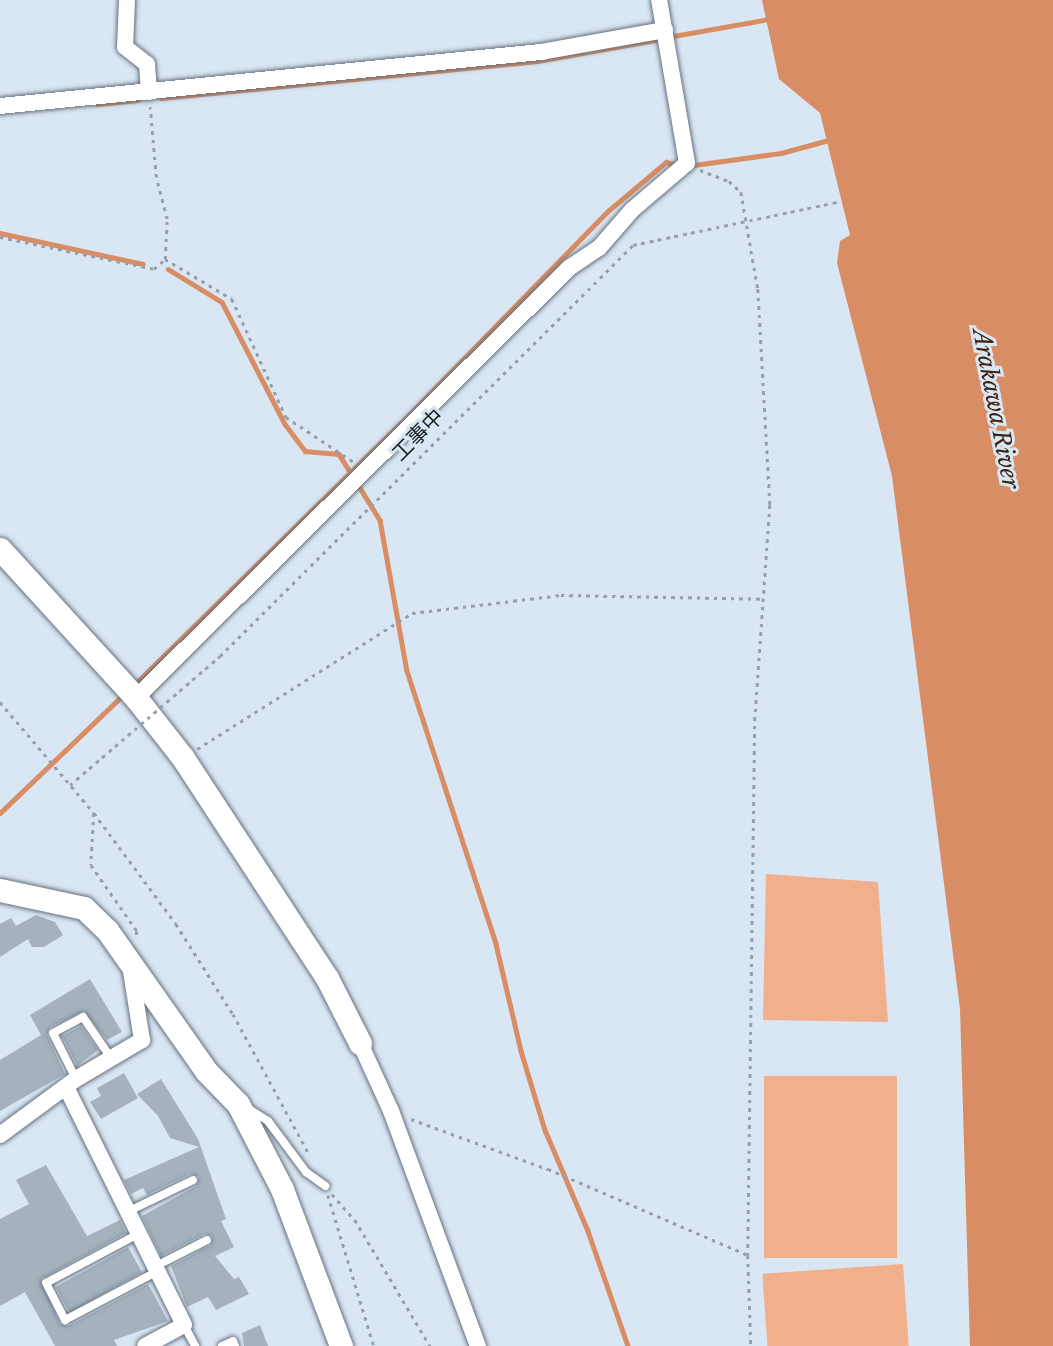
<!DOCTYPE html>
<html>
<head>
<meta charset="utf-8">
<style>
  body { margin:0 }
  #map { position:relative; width:1053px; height:1346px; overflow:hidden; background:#d9e6f3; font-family:"Libre Baskerville","Noto Sans JP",serif }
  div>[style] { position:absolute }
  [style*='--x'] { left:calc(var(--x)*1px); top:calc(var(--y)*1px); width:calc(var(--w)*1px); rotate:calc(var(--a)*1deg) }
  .green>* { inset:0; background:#f2af8c; transform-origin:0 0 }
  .water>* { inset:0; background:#d88d64 }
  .stream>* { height:4.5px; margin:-2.25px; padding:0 2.25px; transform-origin:2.25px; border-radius:2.25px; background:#d88d64 }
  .building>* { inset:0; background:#a5b2be; transform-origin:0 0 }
  .path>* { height:2.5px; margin-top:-1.25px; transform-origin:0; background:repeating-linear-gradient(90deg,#96a0aa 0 3.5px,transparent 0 8.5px) }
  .roads { filter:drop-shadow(0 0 2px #65717d) drop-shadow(0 0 2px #65717d) }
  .lane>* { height:8px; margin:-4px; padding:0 4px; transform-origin:4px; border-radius:4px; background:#fff }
  .street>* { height:16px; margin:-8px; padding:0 8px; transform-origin:8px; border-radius:8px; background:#fff }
  .secondary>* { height:23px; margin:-11.5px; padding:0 11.5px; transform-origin:11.5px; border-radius:11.5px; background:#fff }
  .path-bridge>* { height:2.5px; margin-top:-1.25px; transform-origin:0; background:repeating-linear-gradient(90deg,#96a0aa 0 3.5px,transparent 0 8.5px) }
  span { translate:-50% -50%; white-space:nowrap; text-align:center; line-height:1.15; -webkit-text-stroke:6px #d9e6f3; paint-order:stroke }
  .street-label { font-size:21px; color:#1b2024 }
  .water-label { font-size:23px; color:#402110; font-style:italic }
</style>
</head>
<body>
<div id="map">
  <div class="green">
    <div style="clip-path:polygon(766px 874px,878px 882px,888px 1022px,763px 1020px)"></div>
    <div style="left:764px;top:1076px;width:133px;height:182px"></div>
    <div style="left:903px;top:1264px;width:82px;height:141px;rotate:86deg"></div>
  </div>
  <div class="water">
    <div style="clip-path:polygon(762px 0,1053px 0,1053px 1346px,970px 1346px,960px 1009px,892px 476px,837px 263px,840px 241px,850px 235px,820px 113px,779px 79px)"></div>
  </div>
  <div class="stream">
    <div style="--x:668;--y:37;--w:103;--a:-10.1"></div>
    <div style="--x:161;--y:98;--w:378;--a:-5.6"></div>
    <div style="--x:537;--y:61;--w:121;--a:-10"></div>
    <div style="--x:97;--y:104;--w:41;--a:-5.6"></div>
    <div style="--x:687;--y:166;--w:95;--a:-7.9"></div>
    <div style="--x:781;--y:153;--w:50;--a:-15.2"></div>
    <div style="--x:0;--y:233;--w:146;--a:12.2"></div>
    <div style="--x:168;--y:269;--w:63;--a:31.4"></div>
    <div style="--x:222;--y:302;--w:137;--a:62.7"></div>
    <div style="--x:285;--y:424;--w:34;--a:53"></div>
    <div style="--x:305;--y:451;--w:34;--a:5"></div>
    <div style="--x:339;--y:454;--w:78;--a:58.2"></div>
    <div style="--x:380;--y:520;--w:153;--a:79.9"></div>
    <div style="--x:407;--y:671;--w:287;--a:71.9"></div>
    <div style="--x:496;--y:944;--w:110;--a:76.8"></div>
    <div style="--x:521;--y:1051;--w:83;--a:73.1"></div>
    <div style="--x:545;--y:1130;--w:110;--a:66.9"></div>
    <div style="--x:588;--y:1231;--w:122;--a:70.8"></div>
    <div style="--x:135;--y:684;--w:371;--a:-44.5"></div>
    <div style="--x:400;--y:424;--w:298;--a:-45.7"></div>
    <div style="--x:608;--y:211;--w:76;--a:-40.2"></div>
    <div style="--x:666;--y:162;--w:13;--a:13"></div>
    <div style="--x:0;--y:813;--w:170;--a:-43.8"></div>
  </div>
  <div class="building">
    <div style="clip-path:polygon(36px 915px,55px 922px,63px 935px,44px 947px,32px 947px,28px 939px,0 957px,0 924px,11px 918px,16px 926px)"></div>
    <div style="clip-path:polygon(90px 979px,122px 1032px,107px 1040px,84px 1011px,50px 1027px,47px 1035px,65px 1074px,0 1111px,0 1060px,41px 1035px,30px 1015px)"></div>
    <div style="clip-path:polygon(81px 1026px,98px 1050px,77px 1066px,62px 1036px)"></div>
    <div style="clip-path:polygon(124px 1073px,138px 1098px,101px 1119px,90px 1102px,101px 1096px,97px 1088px)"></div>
    <div style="clip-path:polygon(161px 1079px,198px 1139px,226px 1219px,221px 1221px,234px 1247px,215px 1256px,234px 1279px,239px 1277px,249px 1294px,216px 1310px,208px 1297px,187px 1307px,171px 1266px,211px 1245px,212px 1236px,204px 1234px,161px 1256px,142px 1216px,196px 1186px,199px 1177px,190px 1174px,147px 1195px,143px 1188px,131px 1194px,124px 1180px,199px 1147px,170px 1138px,158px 1116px,137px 1094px)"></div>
    <div style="clip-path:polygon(46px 1165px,87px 1236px,120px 1220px,126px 1233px,41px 1279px,60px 1324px,68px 1326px,148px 1284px,168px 1321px,114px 1340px,117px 1346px,55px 1346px,25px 1292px,0 1306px,0 1219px,29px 1204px,16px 1180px)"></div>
    <div style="left:128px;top:1247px;width:29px;height:83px;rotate:61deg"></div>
    <div style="clip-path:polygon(260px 1325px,268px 1346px,244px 1346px,242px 1333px)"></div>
  </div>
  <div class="path">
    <div style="--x:700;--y:170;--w:31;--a:21"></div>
    <div style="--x:729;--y:181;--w:16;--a:43"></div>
    <div style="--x:741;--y:192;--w:98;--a:80.1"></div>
    <div style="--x:758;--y:289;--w:216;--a:86.8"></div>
    <div style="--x:770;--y:505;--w:213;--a:94"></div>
    <div style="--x:755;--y:717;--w:538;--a:90.75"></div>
    <div style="--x:748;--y:1255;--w:91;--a:88.1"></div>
    <div style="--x:0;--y:237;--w:157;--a:11.7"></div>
    <div style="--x:154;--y:269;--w:15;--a:-42"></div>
    <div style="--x:165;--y:259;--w:40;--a:-87.1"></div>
    <div style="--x:167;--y:219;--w:43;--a:-104.7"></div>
    <div style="--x:156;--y:177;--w:70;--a:-94.9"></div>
    <div style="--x:165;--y:259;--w:78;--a:30.8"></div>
    <div style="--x:232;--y:299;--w:130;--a:65.4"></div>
    <div style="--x:286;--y:417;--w:82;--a:33.5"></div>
    <div style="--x:0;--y:702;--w:145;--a:49.7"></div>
    <div style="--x:94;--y:813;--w:138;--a:53.5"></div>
    <div style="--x:176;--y:924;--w:107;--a:57.7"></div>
    <div style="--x:233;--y:1014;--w:159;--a:61.5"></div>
    <div style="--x:197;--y:749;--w:254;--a:-32.3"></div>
    <div style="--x:412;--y:613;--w:150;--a:-6.9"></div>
    <div style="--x:561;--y:595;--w:201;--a:1.1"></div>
    <div style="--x:94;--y:813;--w:52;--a:93.3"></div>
    <div style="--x:91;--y:865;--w:80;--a:55.1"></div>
    <div style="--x:137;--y:931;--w:7;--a:98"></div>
    <div style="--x:411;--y:1119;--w:146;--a:20.1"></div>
    <div style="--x:548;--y:1169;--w:218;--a:23.3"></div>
    <div style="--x:332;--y:1194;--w:35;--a:49"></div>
    <div style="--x:355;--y:1220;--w:147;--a:59.2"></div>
    <div style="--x:328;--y:1195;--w:158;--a:73.1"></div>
  </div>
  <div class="roads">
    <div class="lane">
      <div style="--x:76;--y:1079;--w:51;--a:-116.6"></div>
      <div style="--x:53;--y:1033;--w:34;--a:-28"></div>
      <div style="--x:83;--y:1017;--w:50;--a:55.7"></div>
      <div style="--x:244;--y:1106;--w:28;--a:32"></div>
      <div style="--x:268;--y:1121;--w:64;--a:53.3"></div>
      <div style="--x:306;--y:1172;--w:24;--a:36"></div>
      <div style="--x:129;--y:1211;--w:71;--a:-25.8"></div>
      <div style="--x:140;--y:1233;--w:106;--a:152"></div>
      <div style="--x:46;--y:1283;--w:42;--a:62.8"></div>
      <div style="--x:65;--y:1320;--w:105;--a:-27.8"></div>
      <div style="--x:156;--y:1266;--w:57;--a:-27"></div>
      <div style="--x:184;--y:1325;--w:24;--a:62"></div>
      <div style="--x:222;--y:1346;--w:12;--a:-24"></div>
      <div style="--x:233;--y:1341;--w:5;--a:68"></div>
    </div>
    <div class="street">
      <div style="--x:127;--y:0;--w:47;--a:92.4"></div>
      <div style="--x:125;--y:47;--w:28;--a:38"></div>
      <div style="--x:147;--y:64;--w:28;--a:86"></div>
      <div style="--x:0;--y:106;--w:544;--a:-5.7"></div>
      <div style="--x:541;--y:52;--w:126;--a:-10.1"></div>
      <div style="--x:136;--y:698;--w:610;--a:-44.8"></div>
      <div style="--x:569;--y:268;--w:36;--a:-34"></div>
      <div style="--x:599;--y:248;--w:50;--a:-49"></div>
      <div style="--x:632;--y:210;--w:72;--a:-40.5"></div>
      <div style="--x:687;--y:163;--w:165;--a:-99.7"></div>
      <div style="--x:360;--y:1043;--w:75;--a:65.5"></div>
      <div style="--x:391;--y:1111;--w:251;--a:69.7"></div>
      <div style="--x:67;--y:1089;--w:263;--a:63.6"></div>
      <div style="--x:184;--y:1325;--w:44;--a:151.7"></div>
      <div style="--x:0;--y:1135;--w:94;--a:-36.4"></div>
      <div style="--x:76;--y:1079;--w:77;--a:-30.6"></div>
      <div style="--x:142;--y:1040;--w:70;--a:-99.1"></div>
    </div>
    <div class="secondary">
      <div style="--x:0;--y:549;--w:202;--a:47.6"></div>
      <div style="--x:136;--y:698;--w:76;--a:51.9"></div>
      <div style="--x:183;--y:758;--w:263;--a:56.8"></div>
      <div style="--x:327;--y:978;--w:73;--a:63.1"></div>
      <div style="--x:0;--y:890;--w:86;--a:12.1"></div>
      <div style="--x:84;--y:908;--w:32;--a:44"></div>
      <div style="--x:107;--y:930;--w:172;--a:54.9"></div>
      <div style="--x:206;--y:1071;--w:46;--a:45.9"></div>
      <div style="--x:238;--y:1104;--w:96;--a:62.6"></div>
      <div style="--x:282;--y:1189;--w:168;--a:69.4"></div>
    </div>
  </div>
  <div class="path-bridge">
    <div style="--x:70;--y:785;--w:198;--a:-40.7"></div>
    <div style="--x:220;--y:656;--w:583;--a:-44.86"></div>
    <div style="--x:633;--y:245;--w:208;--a:-11.9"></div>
  </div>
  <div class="street-label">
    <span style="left:418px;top:435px;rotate:-45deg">工事中</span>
  </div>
  <div class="water-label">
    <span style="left:996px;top:409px;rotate:79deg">Arakawa River</span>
  </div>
</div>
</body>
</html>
